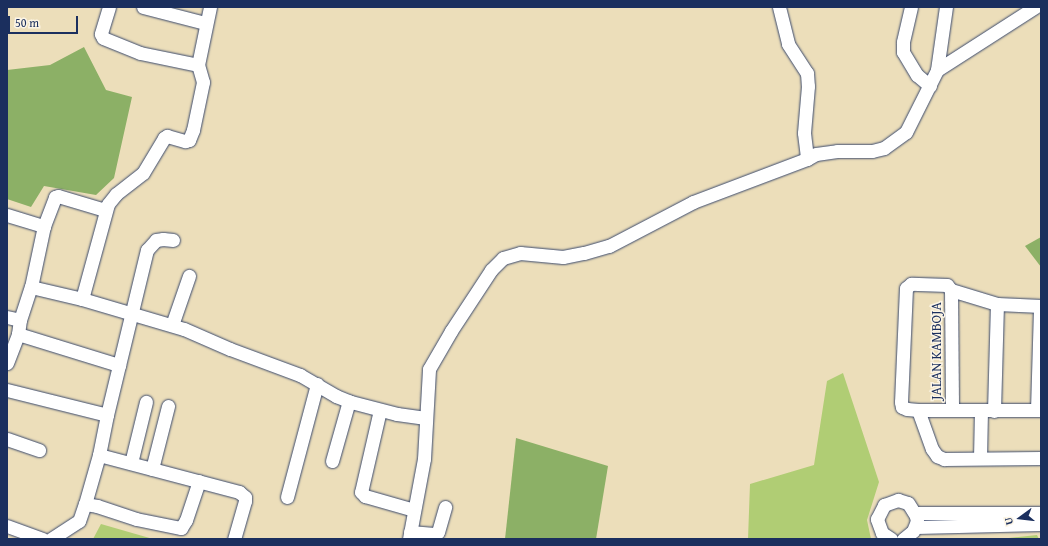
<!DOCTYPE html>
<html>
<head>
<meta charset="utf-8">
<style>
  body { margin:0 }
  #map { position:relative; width:1048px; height:546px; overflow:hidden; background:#ecdeba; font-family:"Gentium Book Plus",serif }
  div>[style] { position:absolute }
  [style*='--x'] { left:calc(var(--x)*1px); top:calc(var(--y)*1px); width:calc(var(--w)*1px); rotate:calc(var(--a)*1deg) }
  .green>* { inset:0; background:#b0cd74 }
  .forest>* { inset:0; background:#8cb066 }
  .roads { filter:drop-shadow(0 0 1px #3a496c) drop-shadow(0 0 1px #3a496c) }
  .minor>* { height:13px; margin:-6.5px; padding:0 6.5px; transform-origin:6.5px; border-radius:6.5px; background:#fff }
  span { translate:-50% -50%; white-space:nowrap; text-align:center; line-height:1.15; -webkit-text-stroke:3px #fcf5e5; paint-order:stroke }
  .street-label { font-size:14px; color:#1b2f5e }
  .frame { position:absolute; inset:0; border:8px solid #1b2f5e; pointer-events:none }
  .north { position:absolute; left:1000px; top:498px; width:40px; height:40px; -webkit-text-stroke:3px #fcf5e5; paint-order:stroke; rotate:255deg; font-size:11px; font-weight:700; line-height:16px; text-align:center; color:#1b2f5e }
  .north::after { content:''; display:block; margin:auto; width:14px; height:18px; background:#1b2f5e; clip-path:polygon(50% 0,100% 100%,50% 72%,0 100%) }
  .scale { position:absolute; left:8px; top:16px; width:70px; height:18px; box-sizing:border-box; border:2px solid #1b2f5e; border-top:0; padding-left:5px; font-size:12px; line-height:14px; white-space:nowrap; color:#1b2f5e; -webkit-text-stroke:3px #fcf5e5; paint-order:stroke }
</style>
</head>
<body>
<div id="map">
  <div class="green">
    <div style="clip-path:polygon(843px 373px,879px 482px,867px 520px,871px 539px,748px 539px,750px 484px,814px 465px,827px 381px)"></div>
    <div style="clip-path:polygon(101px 524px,153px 539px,93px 539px)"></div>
    <div style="clip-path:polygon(1037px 535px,1039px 539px,999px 539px)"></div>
  </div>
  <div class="forest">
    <div style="clip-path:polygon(84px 47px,106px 90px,132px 97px,114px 178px,96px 195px,44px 186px,31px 207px,7px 199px,7px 70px,50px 65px)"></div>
    <div style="clip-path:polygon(1041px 237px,1041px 267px,1025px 246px)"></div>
    <div style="clip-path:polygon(516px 438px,608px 466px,596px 539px,505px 539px)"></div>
  </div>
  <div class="roads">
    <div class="minor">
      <div style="--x:109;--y:7;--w:28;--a:107"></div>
      <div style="--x:101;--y:34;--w:4;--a:63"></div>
      <div style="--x:103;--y:38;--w:40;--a:22"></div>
      <div style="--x:140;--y:53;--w:59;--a:11.7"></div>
      <div style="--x:143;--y:7;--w:64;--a:14.5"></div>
      <div style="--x:779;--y:7;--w:38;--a:76"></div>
      <div style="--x:788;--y:44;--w:35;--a:57"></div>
      <div style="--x:807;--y:73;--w:13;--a:86"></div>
      <div style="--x:808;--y:86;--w:47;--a:94.9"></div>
      <div style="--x:804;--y:133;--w:26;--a:83"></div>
      <div style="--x:911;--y:7;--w:36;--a:103"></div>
      <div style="--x:903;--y:42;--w:10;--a:90"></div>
      <div style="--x:903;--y:52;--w:27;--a:59"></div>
      <div style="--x:917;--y:75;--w:17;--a:40"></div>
      <div style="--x:937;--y:70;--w:64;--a:-81.9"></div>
      <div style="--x:7;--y:215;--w:39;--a:17"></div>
      <div style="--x:31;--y:287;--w:52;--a:13.2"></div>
      <div style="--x:82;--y:299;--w:106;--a:16.4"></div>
      <div style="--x:184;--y:329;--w:50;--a:23.5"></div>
      <div style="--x:230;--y:349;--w:75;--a:20.4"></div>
      <div style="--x:300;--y:375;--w:42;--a:30.3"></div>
      <div style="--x:336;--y:396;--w:16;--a:22"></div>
      <div style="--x:351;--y:402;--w:48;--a:14.6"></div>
      <div style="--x:397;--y:414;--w:29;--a:8"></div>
      <div style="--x:951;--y:290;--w:120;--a:89.5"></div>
      <div style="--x:82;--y:299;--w:98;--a:-74.7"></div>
      <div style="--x:108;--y:204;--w:13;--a:-51"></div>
      <div style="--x:116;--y:194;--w:34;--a:-38"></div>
      <div style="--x:143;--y:173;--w:41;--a:-59"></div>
      <div style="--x:164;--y:138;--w:4;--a:-34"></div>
      <div style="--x:167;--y:136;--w:19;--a:16"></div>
      <div style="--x:185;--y:141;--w:4;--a:-14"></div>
      <div style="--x:189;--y:140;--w:11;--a:-68"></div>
      <div style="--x:193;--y:130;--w:49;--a:-78.2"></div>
      <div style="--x:203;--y:82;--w:18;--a:-106"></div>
      <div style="--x:198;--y:65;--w:59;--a:-78.3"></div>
      <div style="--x:1041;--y:306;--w:44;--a:-177.4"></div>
      <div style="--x:997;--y:304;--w:48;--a:-163.1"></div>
      <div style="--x:951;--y:290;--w:6;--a:-129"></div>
      <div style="--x:947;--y:285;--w:36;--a:-178"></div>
      <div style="--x:911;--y:284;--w:6;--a:141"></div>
      <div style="--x:906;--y:288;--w:114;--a:92.5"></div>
      <div style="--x:901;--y:402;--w:5;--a:79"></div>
      <div style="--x:902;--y:407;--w:5;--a:22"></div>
      <div style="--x:907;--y:409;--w:11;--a:5"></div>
      <div style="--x:918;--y:410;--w:123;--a:0"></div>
      <div style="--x:7;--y:317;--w:13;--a:13"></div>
      <div style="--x:172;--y:325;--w:52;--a:-70.9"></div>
      <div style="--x:18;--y:334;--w:106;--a:17.1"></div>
      <div style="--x:7;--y:363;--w:31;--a:-69"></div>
      <div style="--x:18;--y:334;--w:14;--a:-82"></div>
      <div style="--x:20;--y:320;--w:35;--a:-72"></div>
      <div style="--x:31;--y:287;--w:62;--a:-78"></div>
      <div style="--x:44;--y:226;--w:31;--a:-69"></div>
      <div style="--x:55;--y:197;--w:3;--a:-18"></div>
      <div style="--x:58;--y:196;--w:49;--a:16.6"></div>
      <div style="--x:7;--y:390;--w:103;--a:14"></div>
      <div style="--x:380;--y:410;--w:84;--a:103"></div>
      <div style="--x:361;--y:492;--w:6;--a:45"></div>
      <div style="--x:365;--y:496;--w:51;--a:15.9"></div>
      <div style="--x:918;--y:410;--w:41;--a:70.3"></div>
      <div style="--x:932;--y:449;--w:9;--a:54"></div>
      <div style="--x:937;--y:456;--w:8;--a:23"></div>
      <div style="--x:944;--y:459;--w:97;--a:-0.6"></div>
      <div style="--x:1037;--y:410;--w:104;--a:-88.3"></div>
      <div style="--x:994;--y:411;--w:107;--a:-88.4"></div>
      <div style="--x:7;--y:439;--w:34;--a:19"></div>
      <div style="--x:99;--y:455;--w:145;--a:14.8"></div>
      <div style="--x:239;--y:492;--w:8;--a:40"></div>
      <div style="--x:245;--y:497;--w:4;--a:90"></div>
      <div style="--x:245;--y:501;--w:40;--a:106"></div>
      <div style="--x:980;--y:458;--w:47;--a:-88.8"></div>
      <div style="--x:332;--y:461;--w:62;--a:-74.2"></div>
      <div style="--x:131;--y:463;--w:63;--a:-76.2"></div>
      <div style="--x:152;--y:469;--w:65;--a:-75.7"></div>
      <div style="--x:287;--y:497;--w:117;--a:-75.1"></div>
      <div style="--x:85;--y:504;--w:12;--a:9"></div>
      <div style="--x:97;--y:506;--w:41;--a:18.4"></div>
      <div style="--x:136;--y:519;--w:46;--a:11.3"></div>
      <div style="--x:181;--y:528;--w:9;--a:-58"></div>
      <div style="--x:186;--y:520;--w:41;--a:-71.6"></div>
      <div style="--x:915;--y:513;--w:126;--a:0"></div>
      <div style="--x:7;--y:526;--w:38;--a:20"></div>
      <div style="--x:916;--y:527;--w:125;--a:-1.4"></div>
      <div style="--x:410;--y:532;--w:24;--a:5"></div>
      <div style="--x:434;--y:534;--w:4;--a:-27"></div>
      <div style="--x:438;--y:532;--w:26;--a:-74"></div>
      <div style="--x:51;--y:539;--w:33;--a:-33"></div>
      <div style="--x:79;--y:521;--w:18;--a:-71"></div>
      <div style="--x:85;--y:504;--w:51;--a:-74.1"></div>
      <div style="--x:99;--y:455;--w:41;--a:-78.7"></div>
      <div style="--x:107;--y:415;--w:170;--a:-76.4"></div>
      <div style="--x:147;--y:250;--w:13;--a:-48"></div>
      <div style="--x:156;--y:240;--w:7;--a:-8"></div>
      <div style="--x:163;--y:239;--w:10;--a:6"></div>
      <div style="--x:409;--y:539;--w:81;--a:-79.4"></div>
      <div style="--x:424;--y:459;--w:90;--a:-86.8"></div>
      <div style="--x:429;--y:369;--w:44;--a:-59.9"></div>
      <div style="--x:451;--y:331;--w:73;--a:-56.7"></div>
      <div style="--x:491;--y:270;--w:17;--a:-45"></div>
      <div style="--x:503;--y:258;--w:18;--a:-16"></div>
      <div style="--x:520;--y:253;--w:43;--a:5.3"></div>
      <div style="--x:563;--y:257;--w:21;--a:-11"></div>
      <div style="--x:584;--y:253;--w:26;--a:-16"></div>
      <div style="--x:609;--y:246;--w:95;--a:-27.6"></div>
      <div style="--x:693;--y:202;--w:122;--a:-20.7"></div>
      <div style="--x:807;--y:159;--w:10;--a:-29"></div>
      <div style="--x:816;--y:154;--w:21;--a:-8"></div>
      <div style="--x:837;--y:151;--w:35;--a:0"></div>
      <div style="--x:872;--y:151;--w:12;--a:-14"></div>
      <div style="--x:884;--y:148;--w:27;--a:-36"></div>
      <div style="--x:906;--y:132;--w:69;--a:-63.4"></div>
      <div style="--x:937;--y:70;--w:117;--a:-32.7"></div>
      <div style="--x:891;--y:539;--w:11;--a:-146"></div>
      <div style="--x:882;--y:533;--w:15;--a:-110"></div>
      <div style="--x:877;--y:519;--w:16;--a:-63"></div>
      <div style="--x:884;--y:505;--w:15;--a:-20"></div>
      <div style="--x:898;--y:500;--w:10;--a:17"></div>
      <div style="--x:908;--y:503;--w:15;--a:58"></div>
      <div style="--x:916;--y:516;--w:5;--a:79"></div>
      <div style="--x:917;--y:521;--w:11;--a:112"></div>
      <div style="--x:913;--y:531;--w:13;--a:141"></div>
    </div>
  </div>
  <div class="street-label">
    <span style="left:936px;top:351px;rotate:-90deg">JALAN KAMBOJA</span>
  </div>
  <div class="frame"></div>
  <div class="north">U</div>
  <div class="scale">50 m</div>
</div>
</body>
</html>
